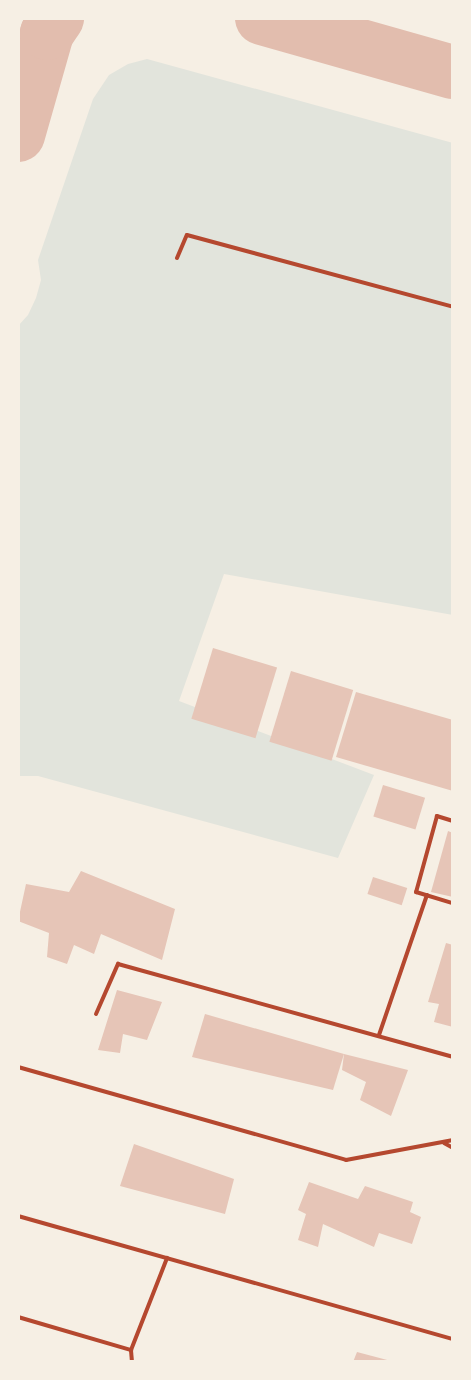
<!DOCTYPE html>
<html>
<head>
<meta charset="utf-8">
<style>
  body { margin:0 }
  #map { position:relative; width:471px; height:1380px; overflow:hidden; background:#f6efe4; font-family:"Public Sans",sans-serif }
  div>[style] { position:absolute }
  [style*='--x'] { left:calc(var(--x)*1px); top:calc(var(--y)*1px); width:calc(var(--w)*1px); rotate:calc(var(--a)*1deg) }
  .green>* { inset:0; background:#e2e4dc }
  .taxiway>* { height:54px; margin:-27px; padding:0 27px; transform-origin:27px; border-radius:27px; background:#e2bdae }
  .building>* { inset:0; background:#e6c5b7; transform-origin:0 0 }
  .service>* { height:4px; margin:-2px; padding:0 2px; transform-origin:2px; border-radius:2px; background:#b5482f }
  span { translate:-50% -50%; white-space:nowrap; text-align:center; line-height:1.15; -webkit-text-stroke:5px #f6efe4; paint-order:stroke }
  .frame { position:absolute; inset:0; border:20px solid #f6efe4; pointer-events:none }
</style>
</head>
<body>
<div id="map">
  <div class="green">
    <div style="clip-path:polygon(147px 59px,453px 143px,453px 615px,224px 574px,179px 701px,374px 775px,338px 858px,38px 776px,18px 776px,18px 326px,28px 315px,36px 298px,41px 280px,38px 260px,93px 99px,109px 75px,128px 64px)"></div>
  </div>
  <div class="taxiway">
    <div style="--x:262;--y:18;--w:198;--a:15.8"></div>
    <div style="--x:18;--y:135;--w:106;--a:-74.1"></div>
    <div style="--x:47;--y:33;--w:18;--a:-56"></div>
  </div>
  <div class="building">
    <div style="left:213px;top:648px;width:67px;height:74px;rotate:17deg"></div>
    <div style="left:291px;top:671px;width:65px;height:74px;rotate:17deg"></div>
    <div style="clip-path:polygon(356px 692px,453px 720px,453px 791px,336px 757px)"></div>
    <div style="left:383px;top:785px;width:44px;height:33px;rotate:17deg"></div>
    <div style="clip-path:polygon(448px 831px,453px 833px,453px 897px,431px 892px)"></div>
    <div style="clip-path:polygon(81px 871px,175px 909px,162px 960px,101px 934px,94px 954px,74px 945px,67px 964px,47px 957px,49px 933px,18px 921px,26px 884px,69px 892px)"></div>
    <div style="left:373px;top:877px;width:36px;height:18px;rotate:18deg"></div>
    <div style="clip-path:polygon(446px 943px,453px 945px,453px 1027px,434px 1022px,439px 1004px,428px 1002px)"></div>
    <div style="clip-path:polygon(117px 990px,162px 1002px,147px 1040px,123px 1034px,120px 1053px,98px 1050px)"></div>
    <div style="clip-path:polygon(205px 1014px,344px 1054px,333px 1090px,192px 1057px)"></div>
    <div style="clip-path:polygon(344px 1054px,408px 1070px,391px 1116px,360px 1100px,366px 1082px,342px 1070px)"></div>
    <div style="clip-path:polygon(134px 1144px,234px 1179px,225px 1214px,120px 1186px)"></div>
    <div style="clip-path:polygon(309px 1182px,358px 1199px,365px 1186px,413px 1202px,410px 1212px,421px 1217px,412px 1244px,379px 1233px,374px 1247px,323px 1224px,318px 1247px,298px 1240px,306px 1214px,298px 1210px)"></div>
    <div style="clip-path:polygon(357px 1352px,391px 1361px,391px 1362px,353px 1362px)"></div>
  </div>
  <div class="service">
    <div style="--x:177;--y:258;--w:25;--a:-67"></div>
    <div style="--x:187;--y:235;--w:276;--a:15.1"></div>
    <div style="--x:453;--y:821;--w:17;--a:-163"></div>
    <div style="--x:437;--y:816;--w:79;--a:105.4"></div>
    <div style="--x:416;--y:892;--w:39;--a:17"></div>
    <div style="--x:96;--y:1014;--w:55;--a:-66.3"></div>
    <div style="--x:118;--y:964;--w:348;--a:15.5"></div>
    <div style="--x:379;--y:1035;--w:148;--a:-71.1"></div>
    <div style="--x:18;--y:1067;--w:341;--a:15.8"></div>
    <div style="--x:346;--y:1160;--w:109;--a:-10.6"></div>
    <div style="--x:444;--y:1143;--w:10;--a:29"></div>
    <div style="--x:18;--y:1216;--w:452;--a:15.8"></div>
    <div style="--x:18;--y:1317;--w:118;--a:16.3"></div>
    <div style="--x:132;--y:1362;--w:12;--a:-95"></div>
    <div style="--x:131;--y:1350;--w:99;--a:-68.6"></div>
  </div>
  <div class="frame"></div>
</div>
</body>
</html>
